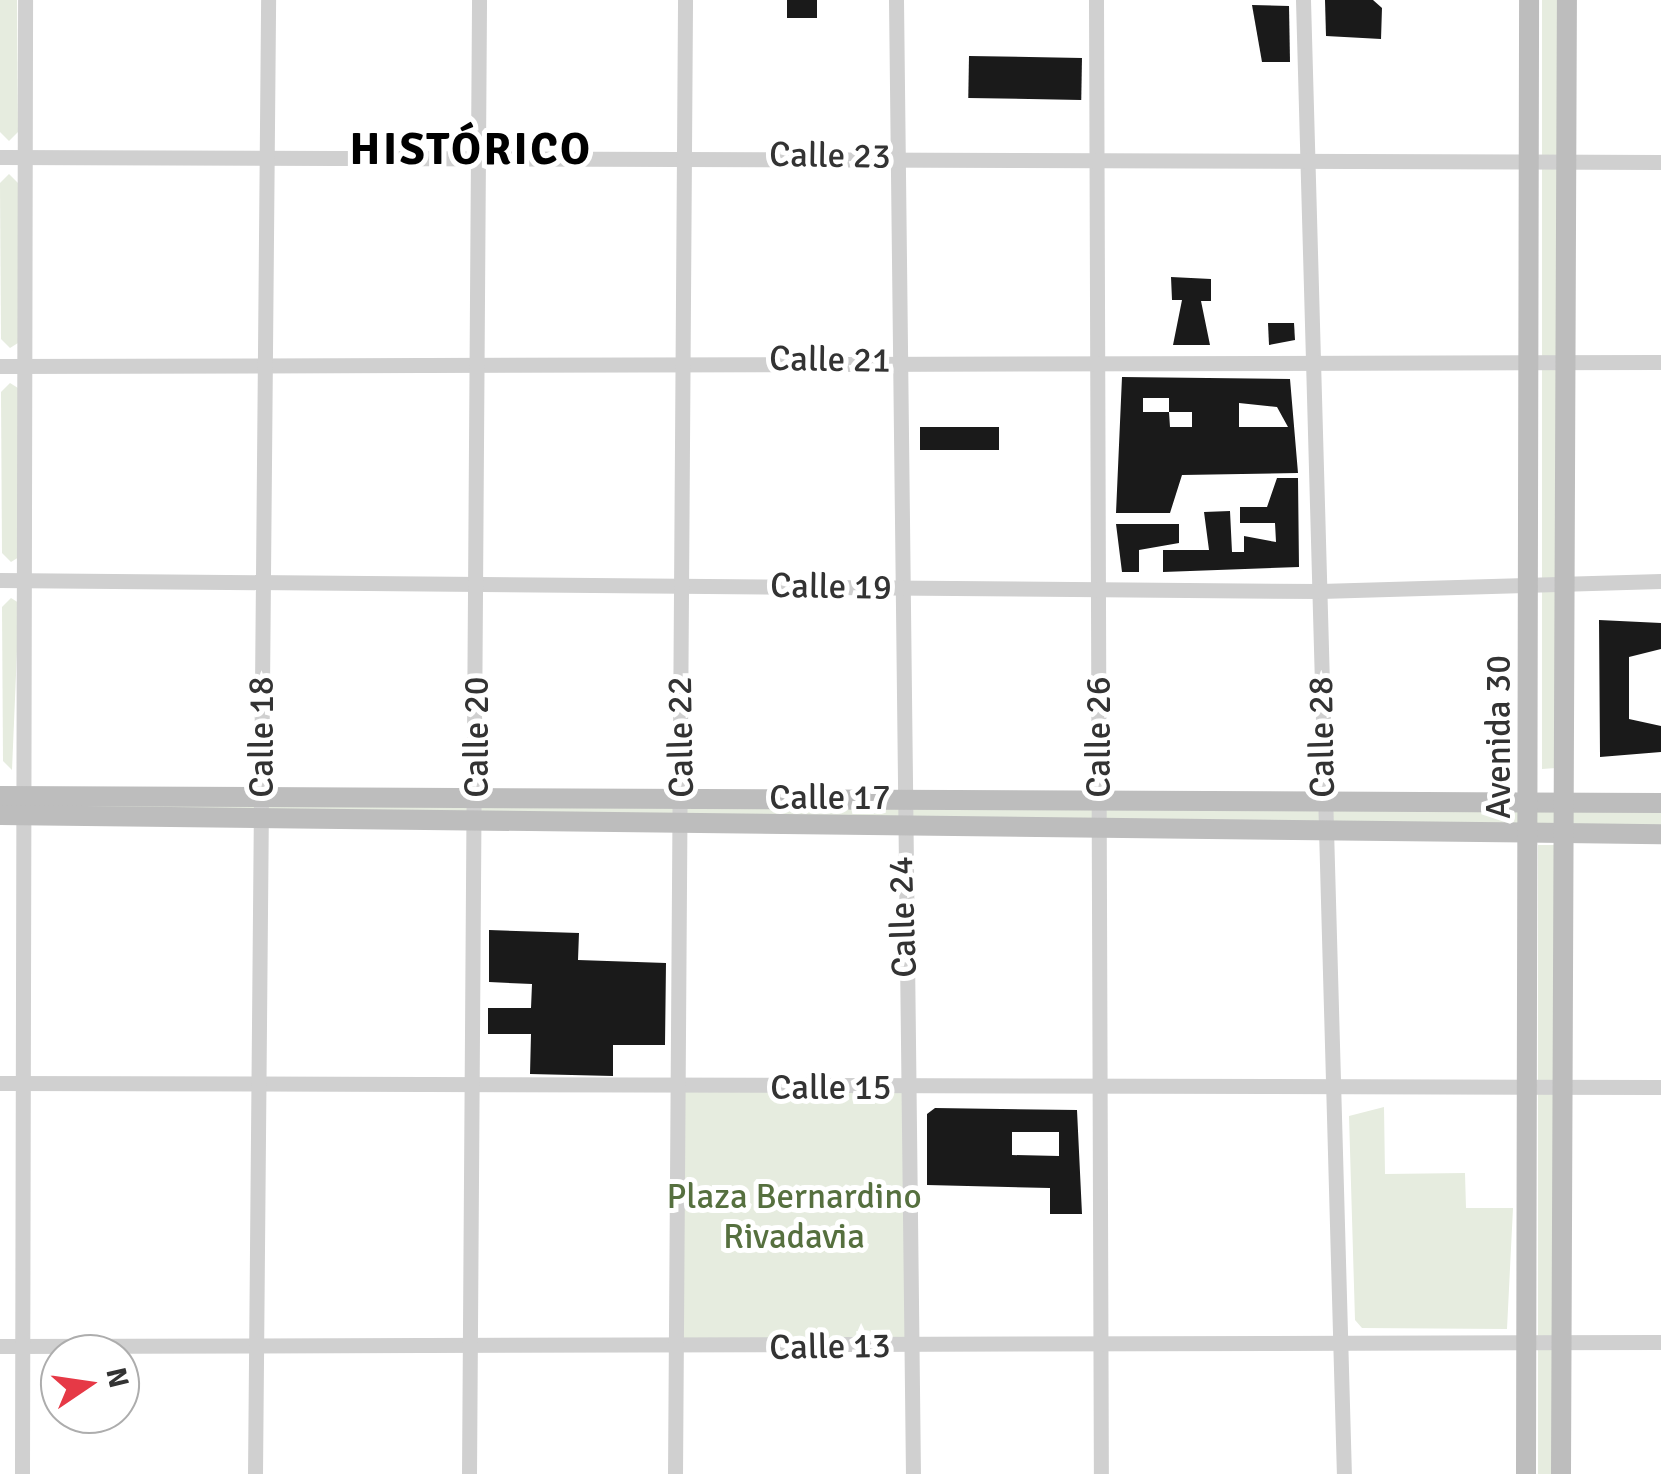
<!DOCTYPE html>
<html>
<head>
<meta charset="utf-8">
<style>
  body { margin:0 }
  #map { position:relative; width:1661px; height:1474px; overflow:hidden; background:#fff; font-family:Signika,sans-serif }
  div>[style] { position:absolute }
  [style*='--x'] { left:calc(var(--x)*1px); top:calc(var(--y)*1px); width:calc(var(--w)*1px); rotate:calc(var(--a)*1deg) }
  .green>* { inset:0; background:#e6ecdf; transform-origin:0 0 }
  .building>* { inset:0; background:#1a1a1a; transform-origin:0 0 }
  .street>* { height:15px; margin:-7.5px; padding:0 7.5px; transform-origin:7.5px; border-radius:7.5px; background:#d0d0d0 }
  .secondary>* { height:20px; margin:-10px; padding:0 10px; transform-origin:10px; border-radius:10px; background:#bdbdbd }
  span { translate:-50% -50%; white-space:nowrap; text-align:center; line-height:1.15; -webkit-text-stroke:10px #fff; paint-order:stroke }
  .street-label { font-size:35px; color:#333 }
  .park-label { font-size:35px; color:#56703f }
  .district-label { font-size:45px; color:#000; font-weight:700; letter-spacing:2.5px }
  .north { position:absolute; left:40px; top:1334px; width:100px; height:100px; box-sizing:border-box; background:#fff; border:2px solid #adadad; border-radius:50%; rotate:77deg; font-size:28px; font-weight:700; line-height:40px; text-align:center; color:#333 }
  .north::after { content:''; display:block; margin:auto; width:35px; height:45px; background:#e63946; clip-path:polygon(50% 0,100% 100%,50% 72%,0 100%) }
</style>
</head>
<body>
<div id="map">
  <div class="green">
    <div style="clip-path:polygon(0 0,17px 0,18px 132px,9px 141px,0 132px)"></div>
    <div style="clip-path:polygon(1542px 0,1559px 0,1556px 768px,1542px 769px)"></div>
    <div style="clip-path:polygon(9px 174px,18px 183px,18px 343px,10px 348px,1px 339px,0 183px)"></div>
    <div style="clip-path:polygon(10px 383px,18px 388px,19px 557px,11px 562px,2px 553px,1px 392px)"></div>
    <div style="clip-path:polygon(11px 598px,19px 603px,12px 770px,3px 761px,2px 607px)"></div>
    <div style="clip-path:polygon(64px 799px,1661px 805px,1661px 831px,64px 815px)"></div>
    <div style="left:1538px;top:845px;width:21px;height:629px"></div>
    <div style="left:909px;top:1087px;width:259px;height:227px;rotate:90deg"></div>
    <div style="clip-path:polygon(1384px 1107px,1385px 1174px,1465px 1173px,1466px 1208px,1513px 1208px,1507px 1329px,1362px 1328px,1355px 1320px,1349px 1116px)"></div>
  </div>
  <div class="building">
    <div style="left:787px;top:0;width:30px;height:18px"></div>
    <div style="clip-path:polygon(1325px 0,1373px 0,1382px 8px,1381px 39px,1326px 36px)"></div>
    <div style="clip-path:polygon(1252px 5px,1289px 6px,1290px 62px,1262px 62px)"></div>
    <div style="left:969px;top:56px;width:113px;height:42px;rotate:1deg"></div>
    <div style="clip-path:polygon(1171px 277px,1211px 279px,1211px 301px,1201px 301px,1210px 345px,1173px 345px,1182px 300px,1172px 300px)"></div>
    <div style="clip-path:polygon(1268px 323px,1294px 323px,1295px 340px,1269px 345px)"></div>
    <div style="clip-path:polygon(evenodd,1122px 377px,1290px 379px,1298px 473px,1182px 475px,1170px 513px,1116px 513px,1122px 377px,1143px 398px,1169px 398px,1169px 412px,1143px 412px,1143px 398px,1122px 377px,1239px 403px,1277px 407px,1288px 427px,1239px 427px,1239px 403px,1122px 377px,1169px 412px,1192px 412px,1192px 427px,1170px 427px,1169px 412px)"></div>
    <div style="left:920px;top:427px;width:79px;height:23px"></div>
    <div style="clip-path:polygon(1277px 478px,1298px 478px,1299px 567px,1163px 572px,1163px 550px,1209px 550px,1204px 512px,1230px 511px,1232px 552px,1244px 552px,1244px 536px,1276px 542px,1275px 523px,1240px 523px,1240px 507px,1267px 507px)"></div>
    <div style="clip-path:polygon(1116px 524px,1179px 524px,1179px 543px,1139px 550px,1139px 572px,1122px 572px)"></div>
    <div style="clip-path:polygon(1599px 620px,1661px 623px,1661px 649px,1629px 657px,1629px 719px,1661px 726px,1661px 752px,1600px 757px)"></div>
    <div style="clip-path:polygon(489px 930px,579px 933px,578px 960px,666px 963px,665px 1045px,613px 1045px,613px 1076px,530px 1074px,531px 1034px,488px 1034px,488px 1008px,531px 1008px,532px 984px,489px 982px)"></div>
    <div style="clip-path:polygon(evenodd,935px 1108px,1077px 1110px,1082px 1214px,1050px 1214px,1050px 1188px,927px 1185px,927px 1114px,935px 1108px,1012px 1132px,1059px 1132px,1059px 1156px,1012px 1155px,1012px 1132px)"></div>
  </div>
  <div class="street">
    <div style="--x:896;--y:0;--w:1474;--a:89.34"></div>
    <div style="--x:1096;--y:0;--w:1474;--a:89.81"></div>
    <div style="--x:1303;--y:0;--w:1475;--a:88.41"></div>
    <div style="--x:0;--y:157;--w:1661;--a:0.17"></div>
    <div style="--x:0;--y:366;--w:1661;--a:-0.14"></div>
    <div style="--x:0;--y:580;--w:1320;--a:0.48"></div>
    <div style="--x:1320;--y:591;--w:341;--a:-1.7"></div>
    <div style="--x:0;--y:1083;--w:1661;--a:0.14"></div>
    <div style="--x:0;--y:1346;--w:1661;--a:-0.14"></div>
    <div style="--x:22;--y:1474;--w:1474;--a:-89.88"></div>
    <div style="--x:255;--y:1474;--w:1474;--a:-89.49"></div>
    <div style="--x:469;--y:1474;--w:1474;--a:-89.61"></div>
    <div style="--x:675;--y:1474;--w:1474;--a:-89.61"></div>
  </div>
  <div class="secondary">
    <div style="--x:0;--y:796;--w:1661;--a:0.24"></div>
    <div style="--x:0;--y:815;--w:1661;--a:0.66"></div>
    <div style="--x:1526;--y:1474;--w:1474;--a:-89.88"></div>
    <div style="--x:1561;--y:1474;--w:1474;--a:-89.77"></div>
  </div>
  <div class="street-label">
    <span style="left:830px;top:156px;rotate:1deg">Calle 23</span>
    <span style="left:830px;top:360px;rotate:1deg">Calle 21</span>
    <span style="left:831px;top:587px;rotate:1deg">Calle 19</span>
    <span style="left:262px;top:737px;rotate:-90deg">Calle 18</span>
    <span style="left:477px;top:737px;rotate:-90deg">Calle 20</span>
    <span style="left:681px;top:737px;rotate:-91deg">Calle 22</span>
    <span style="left:1099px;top:737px;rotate:-90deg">Calle 26</span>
    <span style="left:1322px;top:737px;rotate:-91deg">Calle 28</span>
    <span style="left:1499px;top:737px;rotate:-90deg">Avenida 30</span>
    <span style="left:830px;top:798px">Calle 17</span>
    <span style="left:903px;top:917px;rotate:-92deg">Calle 24</span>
    <span style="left:831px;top:1088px">Calle 15</span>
    <span style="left:830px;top:1347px;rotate:-1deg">Calle 13</span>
  </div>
  <div class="park-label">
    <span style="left:794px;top:1217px">Plaza Bernardino<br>Rivadavia</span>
  </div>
  <div class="district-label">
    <span style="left:471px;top:150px">HISTÓRICO</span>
  </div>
  <div class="north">N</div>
</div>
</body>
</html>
